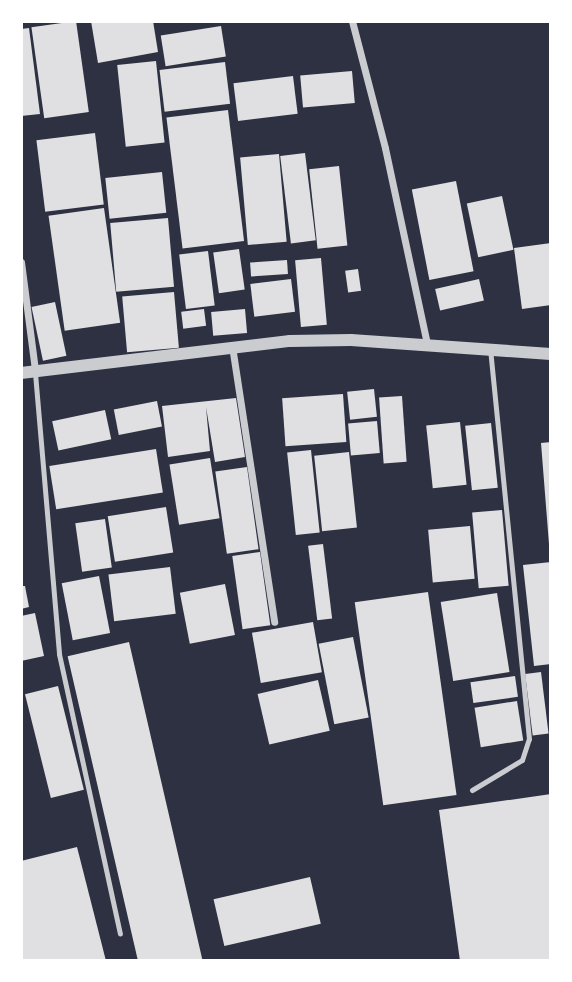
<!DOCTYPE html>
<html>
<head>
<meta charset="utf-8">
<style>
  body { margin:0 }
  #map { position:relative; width:572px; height:982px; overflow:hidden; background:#2d3142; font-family:"PT Sans",sans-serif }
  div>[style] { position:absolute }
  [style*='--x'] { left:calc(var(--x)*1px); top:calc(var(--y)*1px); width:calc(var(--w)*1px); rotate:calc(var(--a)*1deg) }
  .building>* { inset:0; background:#e0e0e3; transform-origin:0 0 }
  .service>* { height:5px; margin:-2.5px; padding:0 2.5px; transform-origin:2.5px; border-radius:2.5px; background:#caccd0 }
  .minor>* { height:7px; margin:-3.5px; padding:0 3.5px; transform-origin:3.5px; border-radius:3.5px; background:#caccd0 }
  .tertiary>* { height:12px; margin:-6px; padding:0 6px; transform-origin:6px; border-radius:6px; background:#caccd0 }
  span { translate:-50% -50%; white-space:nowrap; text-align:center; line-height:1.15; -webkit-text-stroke:7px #fff; paint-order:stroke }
  .frame { position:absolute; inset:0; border:23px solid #fff; pointer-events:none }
</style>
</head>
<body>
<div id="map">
  <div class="building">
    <div style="left:76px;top:21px;width:92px;height:45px;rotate:82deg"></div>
    <div style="clip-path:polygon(91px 21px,153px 21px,158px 52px,98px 63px)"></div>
    <div style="left:221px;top:26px;width:31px;height:61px;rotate:81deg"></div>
    <div style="clip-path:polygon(29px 28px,40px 114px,21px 116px,21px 29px)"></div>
    <div style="left:156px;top:61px;width:82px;height:39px;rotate:84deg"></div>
    <div style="left:225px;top:62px;width:42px;height:66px;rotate:83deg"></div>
    <div style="left:352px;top:71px;width:32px;height:52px;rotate:85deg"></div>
    <div style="left:293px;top:76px;width:38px;height:60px;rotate:83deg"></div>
    <div style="left:228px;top:110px;width:132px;height:62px;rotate:83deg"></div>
    <div style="left:95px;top:133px;width:72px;height:59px;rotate:83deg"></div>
    <div style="left:305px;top:153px;width:88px;height:25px;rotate:83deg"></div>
    <div style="left:279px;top:154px;width:88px;height:39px;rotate:85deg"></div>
    <div style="left:339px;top:166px;width:80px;height:30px;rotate:84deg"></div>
    <div style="left:162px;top:172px;width:41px;height:57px;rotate:84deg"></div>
    <div style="left:456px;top:181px;width:92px;height:45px;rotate:79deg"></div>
    <div style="left:502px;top:196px;width:55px;height:36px;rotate:78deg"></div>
    <div style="left:104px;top:208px;width:116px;height:56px;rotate:82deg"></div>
    <div style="left:168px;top:218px;width:69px;height:58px;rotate:85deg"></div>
    <div style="clip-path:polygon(551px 243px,551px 305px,522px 309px,514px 248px)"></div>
    <div style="left:239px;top:249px;width:41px;height:26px;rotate:82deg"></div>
    <div style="left:208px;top:251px;width:55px;height:29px;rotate:83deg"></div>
    <div style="left:321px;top:258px;width:67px;height:26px;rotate:85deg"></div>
    <div style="left:287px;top:260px;width:14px;height:37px;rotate:86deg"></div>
    <div style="left:358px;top:269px;width:22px;height:13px;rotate:82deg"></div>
    <div style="left:291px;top:279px;width:33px;height:41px;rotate:83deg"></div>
    <div style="left:479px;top:279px;width:22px;height:45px;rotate:77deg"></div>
    <div style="left:174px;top:292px;width:56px;height:52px;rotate:85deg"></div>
    <div style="left:55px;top:302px;width:55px;height:24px;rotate:78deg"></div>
    <div style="left:204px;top:309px;width:17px;height:23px;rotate:83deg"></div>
    <div style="left:245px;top:309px;width:24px;height:34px;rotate:85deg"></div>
    <div style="left:374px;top:389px;width:28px;height:27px;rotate:84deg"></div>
    <div style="left:343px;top:394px;width:48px;height:61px;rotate:86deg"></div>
    <div style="left:402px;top:396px;width:66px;height:23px;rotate:86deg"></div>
    <div style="clip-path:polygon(236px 398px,245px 457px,215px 462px,206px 407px,210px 451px,168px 457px,162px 406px)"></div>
    <div style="left:157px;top:401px;width:26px;height:44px;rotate:79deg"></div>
    <div style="left:105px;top:410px;width:30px;height:54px;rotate:78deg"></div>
    <div style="left:377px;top:421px;width:32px;height:29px;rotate:85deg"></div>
    <div style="left:460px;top:422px;width:63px;height:34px;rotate:84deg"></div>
    <div style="left:491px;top:423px;width:65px;height:26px;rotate:84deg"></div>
    <div style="clip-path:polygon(551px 442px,551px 544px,549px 544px,541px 443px)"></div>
    <div style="left:156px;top:449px;width:44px;height:108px;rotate:81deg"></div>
    <div style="left:311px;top:450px;width:83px;height:24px;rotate:84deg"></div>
    <div style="left:349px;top:452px;width:76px;height:35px;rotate:84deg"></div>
    <div style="left:210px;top:458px;width:61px;height:41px;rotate:81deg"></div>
    <div style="left:247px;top:467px;width:83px;height:32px;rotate:82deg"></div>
    <div style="left:166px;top:507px;width:46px;height:59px;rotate:81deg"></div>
    <div style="left:502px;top:510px;width:76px;height:30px;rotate:85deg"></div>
    <div style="left:105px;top:519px;width:49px;height:30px;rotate:82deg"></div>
    <div style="left:470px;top:526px;width:53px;height:42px;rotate:85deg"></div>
    <div style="left:323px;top:544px;width:75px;height:15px;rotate:83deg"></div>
    <div style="left:260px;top:552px;width:74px;height:28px;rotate:82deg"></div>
    <div style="clip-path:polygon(551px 562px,551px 664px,534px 666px,523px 565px)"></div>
    <div style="left:170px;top:567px;width:47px;height:62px;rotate:83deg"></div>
    <div style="left:99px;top:576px;width:58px;height:38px;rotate:79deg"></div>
    <div style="left:225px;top:584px;width:52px;height:46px;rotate:79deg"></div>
    <div style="clip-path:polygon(21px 586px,25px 586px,29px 607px,21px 609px)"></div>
    <div style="left:428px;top:592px;width:205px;height:74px;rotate:82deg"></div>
    <div style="left:497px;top:593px;width:80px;height:57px;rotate:81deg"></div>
    <div style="clip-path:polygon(35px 613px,44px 656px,21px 661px,21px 616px)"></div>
    <div style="left:313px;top:622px;width:51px;height:62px;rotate:80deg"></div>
    <div style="left:353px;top:637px;width:82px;height:35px;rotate:79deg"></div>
    <div style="left:129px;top:642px;width:327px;height:63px;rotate:77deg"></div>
    <div style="left:541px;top:672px;width:62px;height:16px;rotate:83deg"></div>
    <div style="left:515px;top:676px;width:21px;height:45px;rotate:82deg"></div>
    <div style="left:318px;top:680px;width:52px;height:62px;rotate:77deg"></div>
    <div style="left:58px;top:686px;width:107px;height:34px;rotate:76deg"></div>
    <div style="left:517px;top:701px;width:40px;height:43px;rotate:81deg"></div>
    <div style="clip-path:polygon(551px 794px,551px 961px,460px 961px,439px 810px)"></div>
    <div style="clip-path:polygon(77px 847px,106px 961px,21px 961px,21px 861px)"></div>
    <div style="left:310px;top:877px;width:48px;height:99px;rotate:77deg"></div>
  </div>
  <div class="service">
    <div style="--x:35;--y:373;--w:282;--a:85.1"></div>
    <div style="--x:59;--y:654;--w:286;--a:77.7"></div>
    <div style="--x:472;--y:790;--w:58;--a:-31"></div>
    <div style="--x:522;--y:760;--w:22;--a:-72"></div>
    <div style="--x:529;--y:739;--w:392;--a:-95.7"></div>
  </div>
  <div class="minor">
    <div style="--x:352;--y:21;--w:131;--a:75.4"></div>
    <div style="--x:385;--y:148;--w:200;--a:77.9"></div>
    <div style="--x:21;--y:262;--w:109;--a:82.6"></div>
    <div style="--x:232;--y:346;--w:279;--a:81.3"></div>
  </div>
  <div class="tertiary">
    <div style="--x:21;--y:373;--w:271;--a:-6.8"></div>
    <div style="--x:290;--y:341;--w:61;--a:-0.9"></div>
    <div style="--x:351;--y:340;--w:200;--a:4"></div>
  </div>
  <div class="frame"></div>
</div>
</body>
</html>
